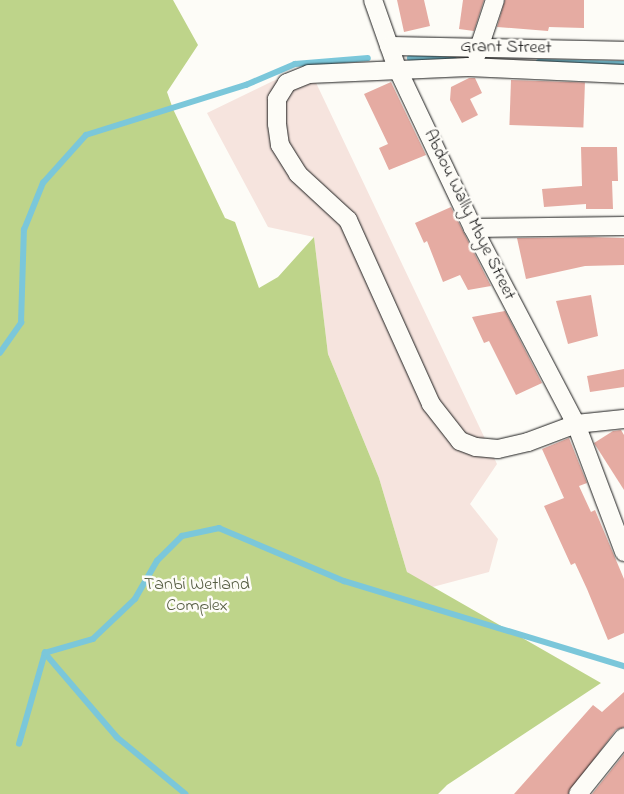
<!DOCTYPE html>
<html>
<head>
<meta charset="utf-8">
<style>
  body { margin:0 }
  #map { position:relative; width:624px; height:794px; overflow:hidden; background:#fdfcf7; font-family:"Indie Flower",sans-serif }
  div>[style] { position:absolute }
  [style*='--x'] { left:calc(var(--x)*1px); top:calc(var(--y)*1px); width:calc(var(--w)*1px); rotate:calc(var(--a)*1deg) }
  .built>* { inset:0; background:#f6e4de }
  .green>* { inset:0; background:#bed48a }
  .stream>* { height:5.5px; margin:-2.75px; padding:0 2.75px; transform-origin:2.75px; border-radius:2.75px; background:#7bc7da }
  .building>* { inset:0; background:#e5aba2; transform-origin:0 0 }
  .roads { filter:drop-shadow(0 0 1px #1c1c1c) drop-shadow(0 0 1px #1c1c1c) }
  .minor>* { height:18px; margin:-9px; padding:0 9px; transform-origin:9px; border-radius:9px; background:#fdfcf7 }
  span { translate:-50% -50%; white-space:nowrap; text-align:center; line-height:1.15; -webkit-text-stroke:5px #fdfcf7; paint-order:stroke }
  .street-label { font-size:18px; color:#1c1c1c }
  .park-label { font-size:18px; color:#555c42 }
</style>
</head>
<body>
<div id="map">
  <div class="built">
    <div style="clip-path:polygon(309px 68px,497px 464px,470px 504px,498px 539px,489px 572px,425px 589px,407px 572px,379px 478px,328px 354px,314px 237px,268px 227px,207px 113px,273px 81px)"></div>
  </div>
  <div class="green">
    <div style="clip-path:polygon(0 0,173px 0,198px 45px,167px 92px,173px 109px,225px 218px,235px 222px,259px 288px,278px 277px,314px 237px,328px 354px,379px 478px,407px 572px,601px 683px,447px 785px,438px 794px,0 794px)"></div>
  </div>
  <div class="stream">
    <div style="--x:410;--y:58;--w:44;--a:2.6"></div>
    <div style="--x:539;--y:62;--w:85;--a:1.3"></div>
    <div style="--x:0;--y:353;--w:37;--a:-55"></div>
    <div style="--x:21;--y:323;--w:93;--a:-88.2"></div>
    <div style="--x:24;--y:230;--w:51;--a:-68"></div>
    <div style="--x:43;--y:183;--w:64;--a:-48.1"></div>
    <div style="--x:86;--y:135;--w:168;--a:-17.4"></div>
    <div style="--x:246;--y:85;--w:53;--a:-23.2"></div>
    <div style="--x:295;--y:64;--w:73;--a:-4.7"></div>
    <div style="--x:45;--y:653;--w:111;--a:49.4"></div>
    <div style="--x:117;--y:737;--w:89;--a:39.6"></div>
    <div style="--x:19;--y:744;--w:95;--a:-74.1"></div>
    <div style="--x:45;--y:653;--w:50;--a:-16.3"></div>
    <div style="--x:93;--y:639;--w:58;--a:-43.6"></div>
    <div style="--x:135;--y:599;--w:44;--a:-59.9"></div>
    <div style="--x:157;--y:561;--w:35;--a:-45"></div>
    <div style="--x:182;--y:536;--w:38;--a:-12"></div>
    <div style="--x:219;--y:528;--w:136;--a:23"></div>
    <div style="--x:344;--y:581;--w:293;--a:16.9"></div>
  </div>
  <div class="building">
    <div style="clip-path:polygon(397px 0,424px 0,430px 26px,404px 32px)"></div>
    <div style="clip-path:polygon(463px 0,484px 0,474px 31px,459px 29px)"></div>
    <div style="clip-path:polygon(505px 0,584px 0,584px 28px,549px 27px,548px 31px,497px 27px)"></div>
    <div style="clip-path:polygon(469px 78px,475px 78px,482px 93px,470px 99px,478px 115px,462px 123px,450px 100px,451px 87px)"></div>
    <div style="left:511px;top:80px;width:74px;height:45px;rotate:2deg"></div>
    <div style="clip-path:polygon(391px 82px,426px 155px,389px 170px,379px 148px,388px 144px,364px 94px)"></div>
    <div style="clip-path:polygon(581px 147px,617px 147px,618px 181px,612px 181px,613px 209px,586px 209px,586px 204px,544px 207px,542px 189px,582px 186px)"></div>
    <div style="clip-path:polygon(451px 207px,464px 233px,491px 286px,468px 290px,460px 275px,443px 282px,427px 241px,424px 243px,415px 223px)"></div>
    <div style="clip-path:polygon(589px 237px,624px 238px,624px 265px,585px 266px,526px 279px,517px 238px)"></div>
    <div style="clip-path:polygon(591px 295px,598px 336px,568px 344px,556px 301px)"></div>
    <div style="clip-path:polygon(505px 311px,542px 383px,516px 395px,489px 341px,484px 343px,472px 317px)"></div>
    <div style="clip-path:polygon(624px 369px,624px 387px,590px 392px,587px 376px)"></div>
    <div style="clip-path:polygon(621px 430px,624px 435px,624px 490px,594px 443px,613px 431px)"></div>
    <div style="clip-path:polygon(569px 438px,587px 483px,579px 486px,591px 512px,595px 510px,624px 579px,624px 633px,608px 640px,587px 589px,575px 563px,571px 565px,544px 506px,564px 498px,542px 449px)"></div>
    <div style="clip-path:polygon(624px 692px,624px 727px,616px 730px,568px 794px,514px 794px,593px 705px,602px 712px)"></div>
    <div style="clip-path:polygon(624px 754px,624px 794px,592px 794px)"></div>
  </div>
  <div class="roads">
    <div class="minor">
      <div style="--x:373;--y:0;--w:72;--a:70.6"></div>
      <div style="--x:397;--y:68;--w:177;--a:64.6"></div>
      <div style="--x:473;--y:228;--w:221;--a:62.3"></div>
      <div style="--x:576;--y:424;--w:137;--a:69.4"></div>
      <div style="--x:389;--y:46;--w:235;--a:1.2"></div>
      <div style="--x:477;--y:54;--w:57;--a:-71.6"></div>
      <div style="--x:624;--y:74;--w:156;--a:-177.4"></div>
      <div style="--x:468;--y:67;--w:159;--a:177.5"></div>
      <div style="--x:309;--y:74;--w:24;--a:158"></div>
      <div style="--x:287;--y:83;--w:19;--a:122"></div>
      <div style="--x:277;--y:99;--w:25;--a:90"></div>
      <div style="--x:277;--y:124;--w:21;--a:82"></div>
      <div style="--x:280;--y:145;--w:34;--a:58"></div>
      <div style="--x:298;--y:174;--w:68;--a:42.6"></div>
      <div style="--x:348;--y:220;--w:202;--a:65.7"></div>
      <div style="--x:431;--y:404;--w:47;--a:51.9"></div>
      <div style="--x:460;--y:441;--w:17;--a:21"></div>
      <div style="--x:476;--y:447;--w:22;--a:5"></div>
      <div style="--x:498;--y:449;--w:31;--a:-13"></div>
      <div style="--x:528;--y:442;--w:51;--a:-20.6"></div>
      <div style="--x:576;--y:424;--w:48;--a:-5.9"></div>
      <div style="--x:473;--y:228;--w:151;--a:-0.8"></div>
      <div style="--x:578;--y:794;--w:73;--a:-51.1"></div>
    </div>
  </div>
  <div class="street-label">
    <span style="left:506px;top:48px;rotate:1deg">Grant Street</span>
    <span style="left:469px;top:215px;rotate:64deg">Abdou Wally Mbye Street</span>
  </div>
  <div class="park-label">
    <span style="left:197px;top:596px">Tanbi Wetland<br>Complex</span>
  </div>
</div>
</body>
</html>
